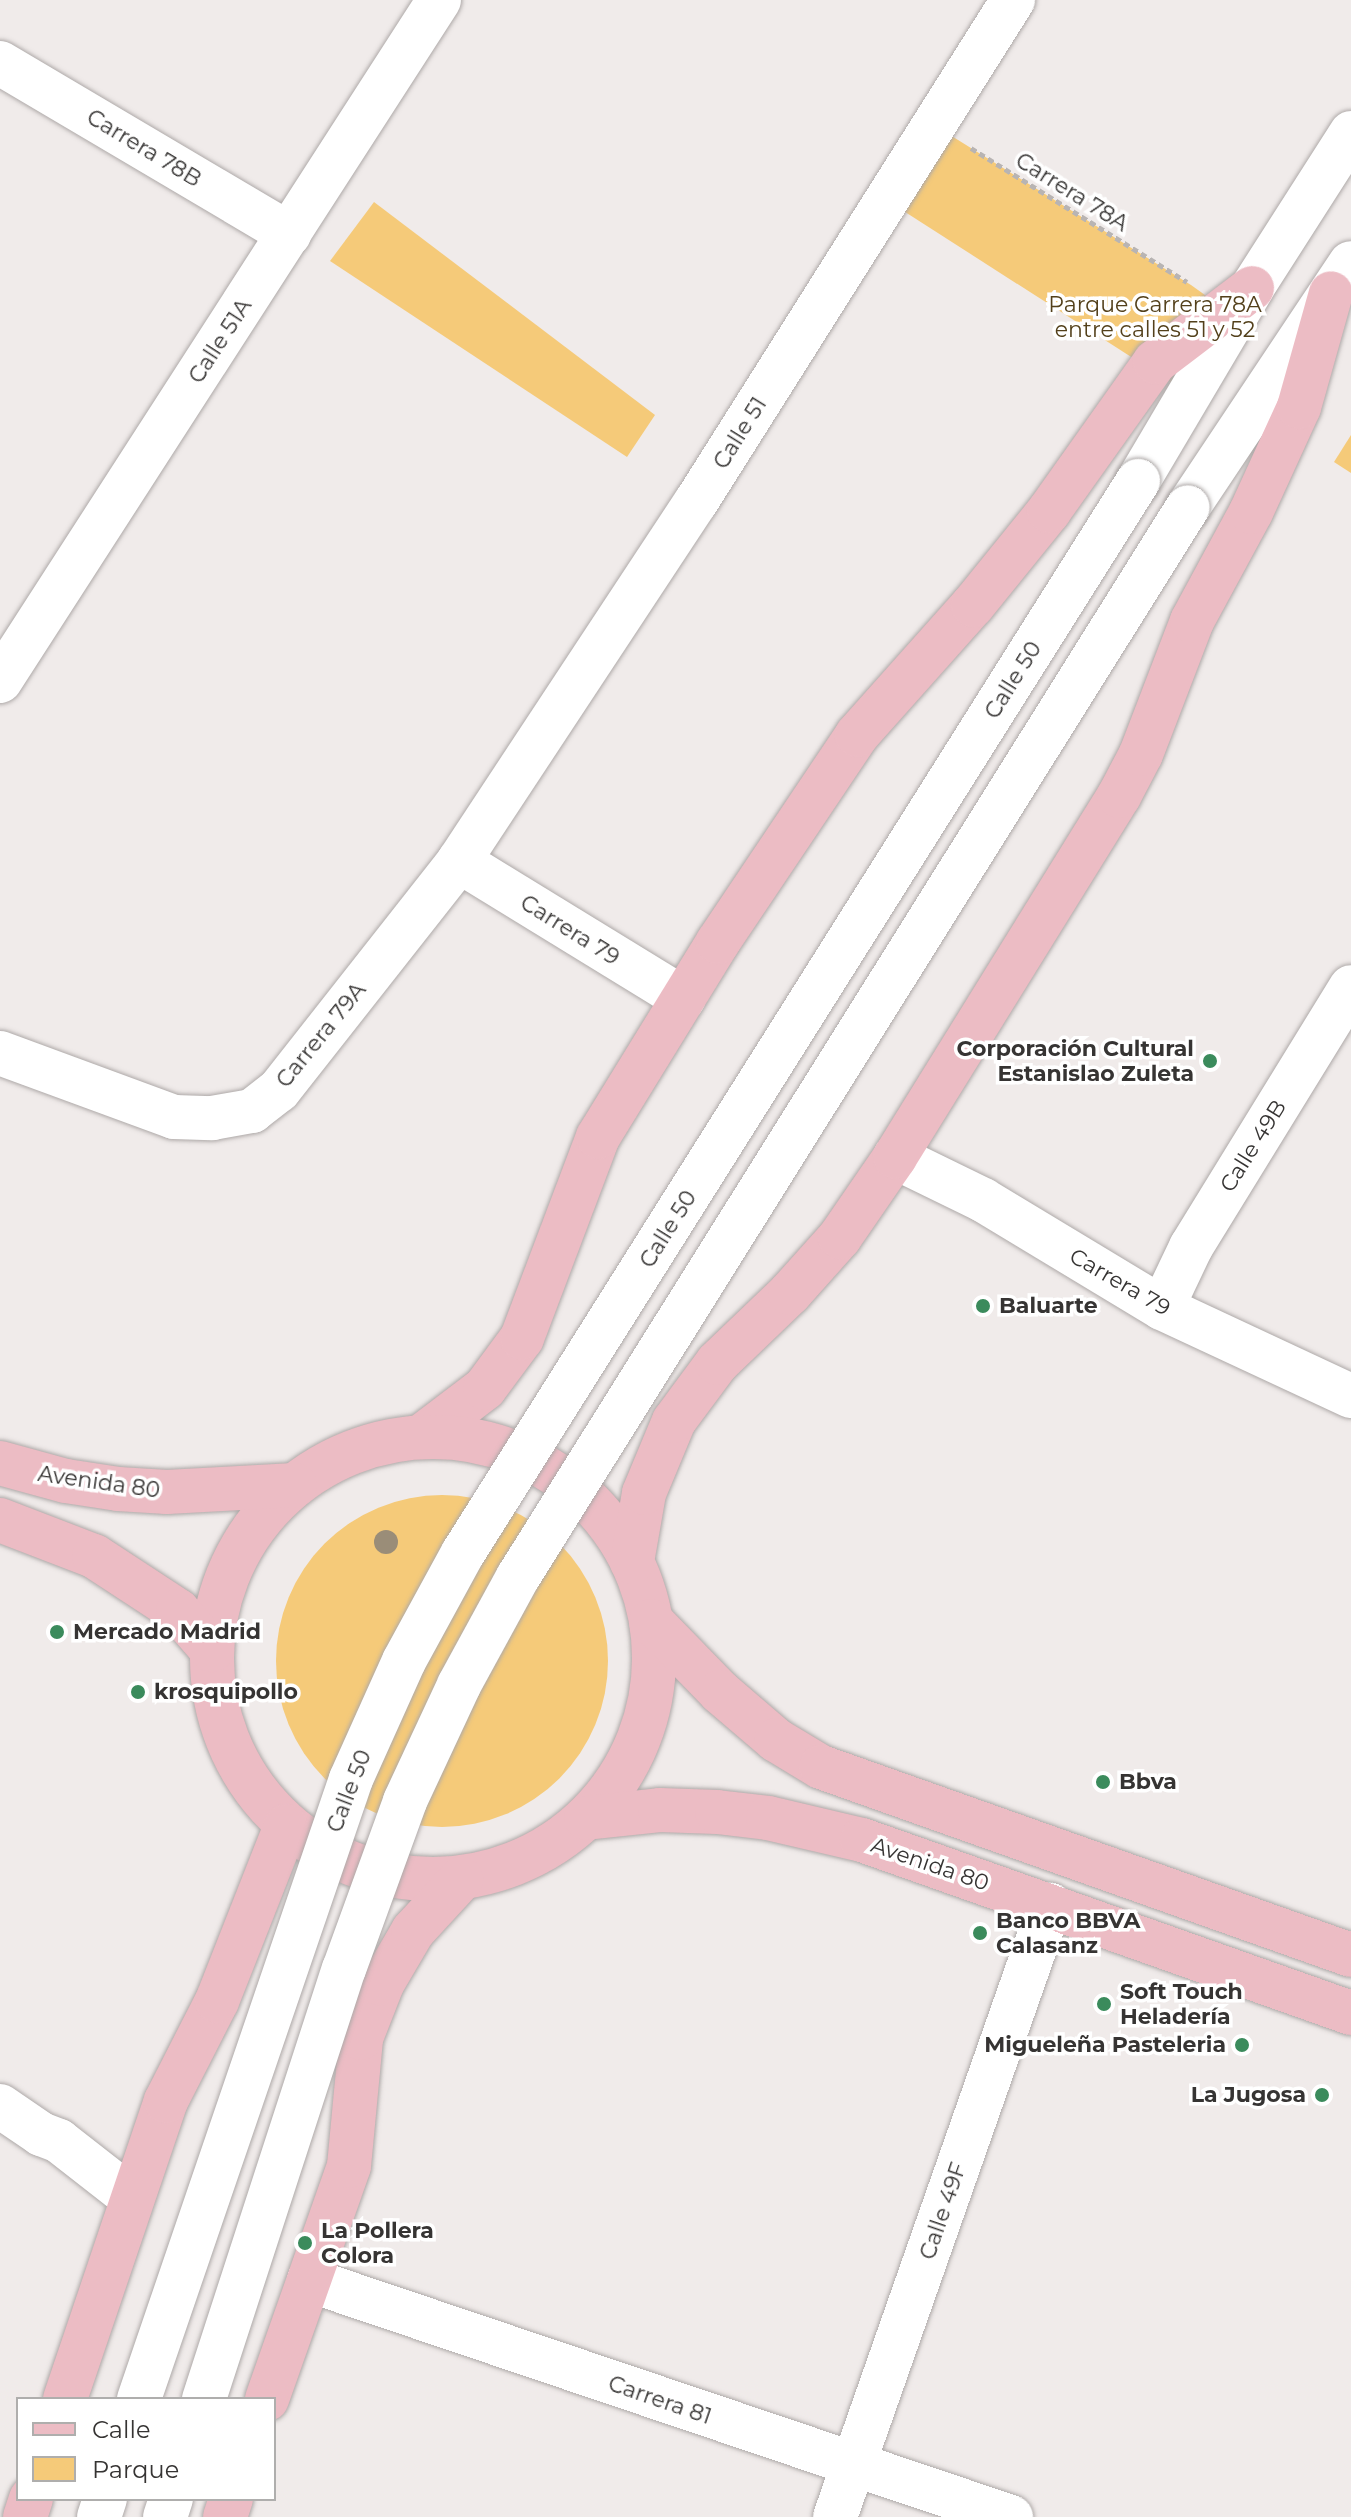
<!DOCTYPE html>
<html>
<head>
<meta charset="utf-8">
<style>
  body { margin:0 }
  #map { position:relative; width:1351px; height:2517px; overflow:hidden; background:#f0ebea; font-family:Montserrat,sans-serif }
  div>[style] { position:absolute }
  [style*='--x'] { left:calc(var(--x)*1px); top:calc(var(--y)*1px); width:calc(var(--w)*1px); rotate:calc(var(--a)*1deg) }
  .green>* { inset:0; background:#f5ca79 }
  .round { border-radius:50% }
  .path>* { height:5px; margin-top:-2.5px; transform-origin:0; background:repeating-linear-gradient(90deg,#b8b4b3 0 6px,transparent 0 10px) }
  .roads { filter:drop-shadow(0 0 2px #aea9a8) drop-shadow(0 0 2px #aea9a8) }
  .minor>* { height:44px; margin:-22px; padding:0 22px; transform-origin:22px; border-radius:22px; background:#fff }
  .secondary>* { height:44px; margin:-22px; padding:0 22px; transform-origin:22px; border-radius:22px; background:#fff }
  .primary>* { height:44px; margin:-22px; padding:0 22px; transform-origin:22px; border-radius:22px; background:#ecbcc4 }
  .primary>.ring { margin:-22px; padding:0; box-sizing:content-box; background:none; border:44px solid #ecbcc4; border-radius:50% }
  .bridges { filter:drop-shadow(0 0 2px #aea9a8) drop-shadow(0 0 2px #aea9a8) }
  .secondary-bridge>* { height:44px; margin:-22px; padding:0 22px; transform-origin:22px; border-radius:22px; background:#fff }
  .trees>* { width:24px; height:24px; margin:-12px; border-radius:50%; background:#9a8d78 }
  .dots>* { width:22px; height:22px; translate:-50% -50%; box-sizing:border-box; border:4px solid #fff; border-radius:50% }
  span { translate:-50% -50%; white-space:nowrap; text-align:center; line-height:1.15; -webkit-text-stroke:7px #fff; paint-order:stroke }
  .street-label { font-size:22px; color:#363433 }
  .park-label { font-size:22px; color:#53401b }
  .poi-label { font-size:22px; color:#363433; font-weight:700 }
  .right { translate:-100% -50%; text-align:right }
  .left { translate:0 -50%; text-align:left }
  .legend { position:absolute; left:16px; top:2397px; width:260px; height:104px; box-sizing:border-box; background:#fff; border:2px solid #afaead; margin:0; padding:10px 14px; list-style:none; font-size:24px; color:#363433 }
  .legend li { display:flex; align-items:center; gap:16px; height:40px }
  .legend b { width:40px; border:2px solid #afaead }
</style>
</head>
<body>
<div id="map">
  <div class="green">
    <div style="clip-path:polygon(950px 135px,1191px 285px,1240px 320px,1192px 396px,902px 210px)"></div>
    <div style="clip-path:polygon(374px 202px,655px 415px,627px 457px,330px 261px)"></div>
    <div style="clip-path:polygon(1351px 435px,1351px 473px,1334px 462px)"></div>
    <div class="round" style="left:276px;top:1495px;width:332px;height:332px"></div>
  </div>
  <div class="path">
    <div style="--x:971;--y:148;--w:254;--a:31.8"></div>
  </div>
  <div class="roads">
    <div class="minor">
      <div style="--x:0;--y:63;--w:336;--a:30.6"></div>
      <div style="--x:0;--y:681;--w:810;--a:-57.19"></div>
      <div style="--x:459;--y:861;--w:263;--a:31.5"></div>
      <div style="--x:0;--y:1053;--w:185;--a:20.2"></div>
      <div style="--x:174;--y:1117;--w:38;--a:2"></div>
      <div style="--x:212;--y:1118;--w:41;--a:-9.9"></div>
      <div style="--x:252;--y:1111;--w:34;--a:-38"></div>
      <div style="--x:279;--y:1090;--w:291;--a:-51.8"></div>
      <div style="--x:459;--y:861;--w:430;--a:-56.6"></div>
      <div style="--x:696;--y:502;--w:594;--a:-57.73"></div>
      <div style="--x:895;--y:1157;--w:98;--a:26"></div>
      <div style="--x:983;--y:1200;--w:209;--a:31.1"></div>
      <div style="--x:1162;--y:1308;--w:208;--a:25"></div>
      <div style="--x:1162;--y:1308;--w:68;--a:-64.6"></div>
      <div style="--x:1191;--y:1247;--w:305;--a:-58.4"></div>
      <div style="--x:0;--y:2106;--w:50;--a:34.3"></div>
      <div style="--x:41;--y:2134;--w:19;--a:21"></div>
      <div style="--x:59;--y:2141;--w:93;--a:38"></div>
      <div style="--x:309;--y:2280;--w:741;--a:18.66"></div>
      <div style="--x:835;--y:2517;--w:649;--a:-70.64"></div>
    </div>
    <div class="secondary">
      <div style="--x:1138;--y:481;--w:224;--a:-59.4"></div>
      <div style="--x:1252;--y:288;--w:184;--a:-57.4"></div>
      <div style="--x:1188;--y:507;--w:293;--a:-56.3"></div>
      <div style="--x:99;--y:2517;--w:19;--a:-72"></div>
      <div style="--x:165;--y:2517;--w:19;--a:-72"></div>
    </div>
    <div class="primary">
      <div style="--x:422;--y:1436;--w:79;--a:-37.3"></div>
      <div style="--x:485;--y:1388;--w:62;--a:-53.5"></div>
      <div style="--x:522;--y:1338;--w:215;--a:-69.3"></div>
      <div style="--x:598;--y:1137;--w:229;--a:-58.4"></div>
      <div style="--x:718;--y:942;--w:249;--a:-56.1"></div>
      <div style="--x:857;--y:735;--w:174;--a:-48.3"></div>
      <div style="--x:973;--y:605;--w:121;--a:-51"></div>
      <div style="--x:1049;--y:511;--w:183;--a:-54.6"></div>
      <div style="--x:1155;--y:362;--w:122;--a:-37.3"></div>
      <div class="ring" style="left:212px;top:1437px;width:398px;height:398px"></div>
      <div style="--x:0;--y:1463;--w:68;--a:15.3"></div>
      <div style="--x:66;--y:1481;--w:53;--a:8.7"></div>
      <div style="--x:118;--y:1489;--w:49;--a:3.5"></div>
      <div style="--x:167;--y:1492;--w:128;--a:-3.1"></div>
      <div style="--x:0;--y:1520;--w:101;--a:21"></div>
      <div style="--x:94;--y:1556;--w:100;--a:33.2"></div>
      <div style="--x:178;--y:1611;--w:52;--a:48.9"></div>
      <div style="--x:632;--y:1562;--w:70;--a:-80.1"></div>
      <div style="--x:644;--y:1493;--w:78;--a:-67.4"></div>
      <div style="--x:674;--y:1421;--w:72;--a:-53.4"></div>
      <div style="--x:717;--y:1363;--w:101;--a:-43.8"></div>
      <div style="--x:790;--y:1293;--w:75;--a:-48.2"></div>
      <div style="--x:840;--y:1237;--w:97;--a:-55.5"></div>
      <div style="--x:895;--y:1157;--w:425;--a:-58.2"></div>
      <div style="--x:1119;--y:796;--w:47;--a:-62.4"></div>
      <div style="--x:1141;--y:754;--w:142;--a:-69"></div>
      <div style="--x:1192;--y:621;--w:124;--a:-61.6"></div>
      <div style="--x:1251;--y:512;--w:115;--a:-65.4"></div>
      <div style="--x:1299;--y:407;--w:118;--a:-74.3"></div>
      <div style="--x:651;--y:1621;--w:99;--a:45.8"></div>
      <div style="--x:720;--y:1692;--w:74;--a:40.6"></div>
      <div style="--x:776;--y:1740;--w:52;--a:31"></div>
      <div style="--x:821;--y:1767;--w:562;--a:19.53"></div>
      <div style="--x:586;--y:1818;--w:74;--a:-6.2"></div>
      <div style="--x:660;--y:1810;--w:57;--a:2"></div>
      <div style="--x:717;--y:1812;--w:51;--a:6.7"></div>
      <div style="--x:768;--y:1818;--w:97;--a:13.2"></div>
      <div style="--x:862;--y:1840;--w:519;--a:19.48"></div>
      <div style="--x:65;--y:2399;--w:315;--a:-71.3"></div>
      <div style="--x:166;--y:2101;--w:112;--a:-63"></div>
      <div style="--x:217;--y:2001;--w:188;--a:-68.5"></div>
      <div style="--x:267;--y:2399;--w:247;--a:-70.6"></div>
      <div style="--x:349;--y:2166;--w:129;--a:-84.6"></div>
      <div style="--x:361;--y:2038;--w:58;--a:-68.7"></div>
      <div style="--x:382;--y:1984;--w:61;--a:-59.7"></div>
      <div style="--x:413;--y:1931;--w:71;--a:-47.3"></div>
      <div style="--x:25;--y:2517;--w:19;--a:-72"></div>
      <div style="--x:225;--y:2517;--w:19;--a:-72"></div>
    </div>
  </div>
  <div class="bridges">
    <div class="secondary-bridge">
      <div style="--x:139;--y:2399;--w:655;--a:-71.12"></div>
      <div style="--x:351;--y:1779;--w:129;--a:-65.8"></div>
      <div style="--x:404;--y:1661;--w:123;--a:-61.4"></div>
      <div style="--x:463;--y:1553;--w:1267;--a:-57.8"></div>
      <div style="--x:204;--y:2399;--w:452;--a:-72"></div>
      <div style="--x:344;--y:1969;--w:179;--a:-70"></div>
      <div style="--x:405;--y:1801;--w:128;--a:-65"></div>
      <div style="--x:459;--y:1685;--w:123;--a:-61.4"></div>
      <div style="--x:518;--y:1577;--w:1262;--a:-57.95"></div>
    </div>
  </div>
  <div class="trees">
    <div style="left:386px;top:1542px"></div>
  </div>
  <div class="dots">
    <div style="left:1210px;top:1061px;background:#3b8b5c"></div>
    <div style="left:983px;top:1306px;background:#3b8b5c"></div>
    <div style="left:57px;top:1632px;background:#3b8b5c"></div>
    <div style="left:138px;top:1692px;background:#3b8b5c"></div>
    <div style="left:1103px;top:1782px;background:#3b8b5c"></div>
    <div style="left:980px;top:1933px;background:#3b8b5c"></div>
    <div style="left:1104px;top:2004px;background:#3b8b5c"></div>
    <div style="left:1242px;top:2045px;background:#3b8b5c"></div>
    <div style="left:1322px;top:2095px;background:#3b8b5c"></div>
    <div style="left:305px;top:2243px;background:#3b8b5c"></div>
  </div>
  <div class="street-label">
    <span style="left:144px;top:148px;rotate:31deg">Carrera 78B</span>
    <span style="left:1072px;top:192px;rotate:32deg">Carrera 78A</span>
    <span style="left:220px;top:341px;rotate:-57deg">Calle 51A</span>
    <span style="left:740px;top:433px;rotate:-58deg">Calle 51</span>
    <span style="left:1013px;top:680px;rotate:-58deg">Calle 50</span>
    <span style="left:570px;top:930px;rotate:32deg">Carrera 79</span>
    <span style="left:321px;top:1035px;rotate:-51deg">Carrera 79A</span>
    <span style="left:1253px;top:1146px;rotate:-58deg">Calle 49B</span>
    <span style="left:668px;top:1229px;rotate:-58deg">Calle 50</span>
    <span style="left:1120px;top:1282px;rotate:30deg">Carrera 79</span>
    <span style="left:99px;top:1482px;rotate:8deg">Avenida 80</span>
    <span style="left:349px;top:1791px;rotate:-69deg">Calle 50</span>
    <span style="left:930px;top:1864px;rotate:19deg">Avenida 80</span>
    <span style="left:943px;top:2211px;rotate:-71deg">Calle 49F</span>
    <span style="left:660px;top:2400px;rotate:19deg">Carrera 81</span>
  </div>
  <div class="park-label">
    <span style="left:1155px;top:317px">Parque Carrera 78A<br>entre calles 51 y 52</span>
  </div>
  <div class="poi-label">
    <span class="right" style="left:1194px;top:1061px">Corporación Cultural<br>Estanislao Zuleta</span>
    <span class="left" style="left:999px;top:1306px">Baluarte</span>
    <span class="left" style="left:73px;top:1632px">Mercado Madrid</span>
    <span class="left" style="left:154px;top:1692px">krosquipollo</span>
    <span class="left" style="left:1119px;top:1782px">Bbva</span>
    <span class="left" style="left:996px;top:1933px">Banco BBVA<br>Calasanz</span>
    <span class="left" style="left:1120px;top:2004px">Soft Touch<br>Heladería</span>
    <span class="right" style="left:1226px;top:2045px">Migueleña Pasteleria</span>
    <span class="right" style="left:1306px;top:2095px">La Jugosa</span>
    <span class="left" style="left:321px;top:2243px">La Pollera<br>Colora</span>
  </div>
  <ul class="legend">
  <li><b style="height:10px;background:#ecbcc4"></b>Calle</li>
  <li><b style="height:22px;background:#f5ca79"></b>Parque</li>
  </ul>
</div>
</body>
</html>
